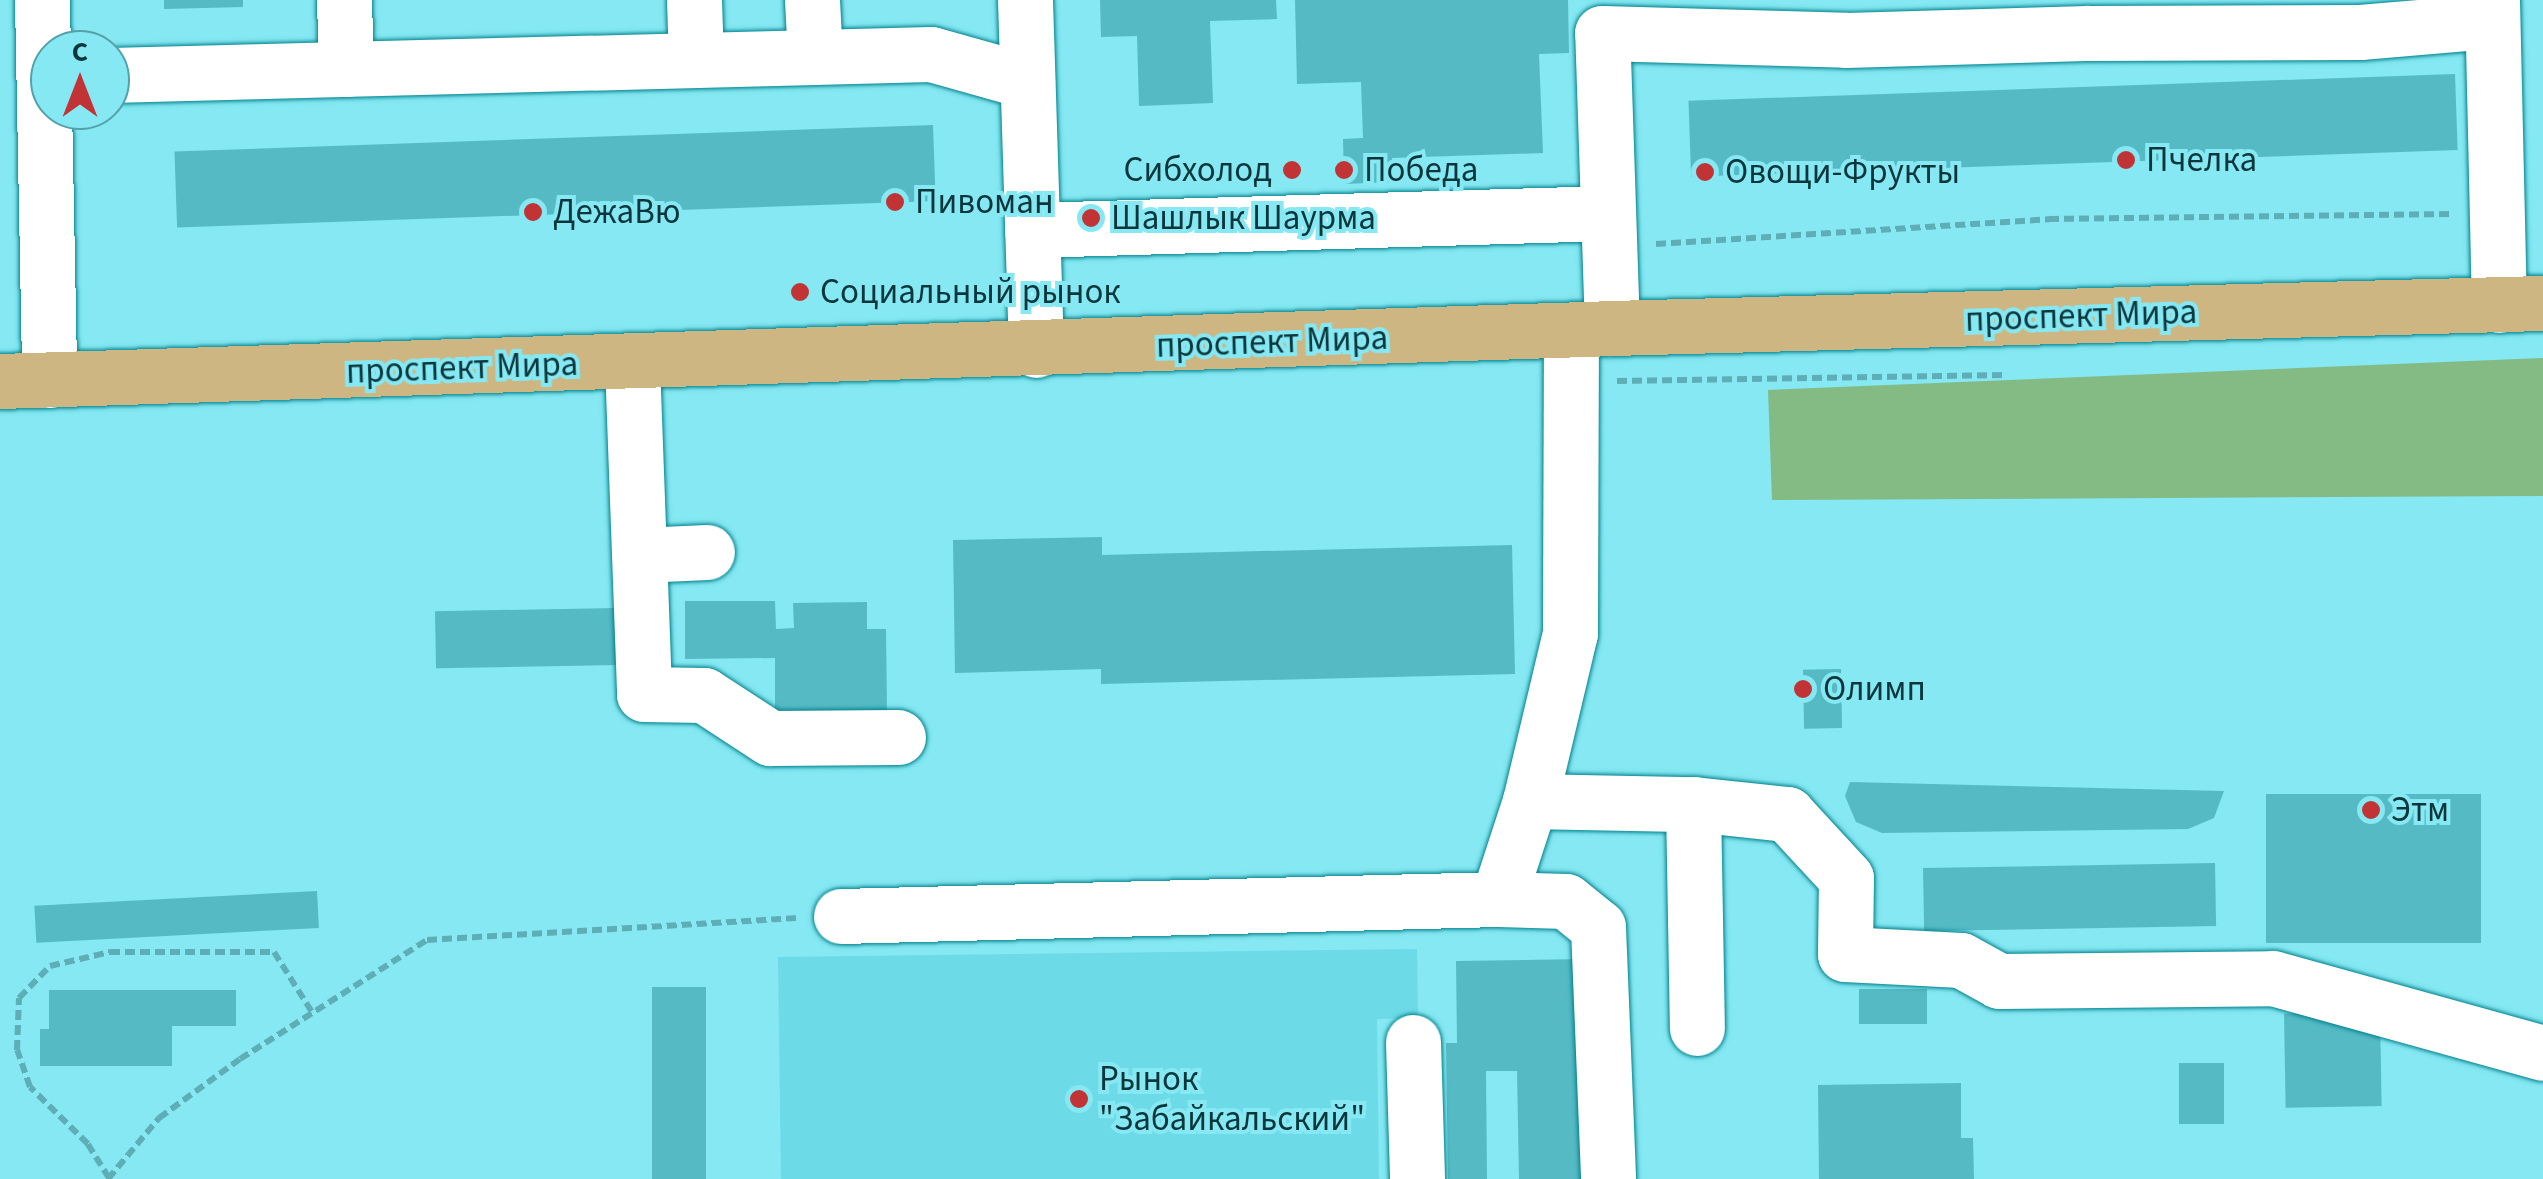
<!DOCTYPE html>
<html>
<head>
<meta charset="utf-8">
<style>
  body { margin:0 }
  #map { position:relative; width:2543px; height:1179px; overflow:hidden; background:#85e8f3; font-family:"Source Sans 3",sans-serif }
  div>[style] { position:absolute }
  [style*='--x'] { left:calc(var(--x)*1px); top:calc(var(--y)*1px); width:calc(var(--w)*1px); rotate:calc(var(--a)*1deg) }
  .built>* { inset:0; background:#6cdae7 }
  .green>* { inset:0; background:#84bb84 }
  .building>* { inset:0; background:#55bac4; transform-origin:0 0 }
  .path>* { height:6px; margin-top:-3px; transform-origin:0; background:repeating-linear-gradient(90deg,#5daeb7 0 10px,transparent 0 15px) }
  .roads { filter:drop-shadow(0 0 2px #01828c) drop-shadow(0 0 2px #01828c) }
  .minor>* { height:55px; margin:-27.5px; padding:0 27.5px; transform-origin:27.5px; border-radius:27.5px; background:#fff }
  .major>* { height:55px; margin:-27.5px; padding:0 27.5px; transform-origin:27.5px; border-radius:27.5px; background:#cdb682 }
  .dots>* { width:28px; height:28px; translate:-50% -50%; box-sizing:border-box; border:5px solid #85e8f3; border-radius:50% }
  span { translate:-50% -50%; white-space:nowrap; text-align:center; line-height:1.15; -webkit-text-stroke:8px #85e8f3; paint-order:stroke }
  .poi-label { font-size:35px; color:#0b373c }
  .left { translate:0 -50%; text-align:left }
  .right { translate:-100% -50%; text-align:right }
  .street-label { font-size:35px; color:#0b373c }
  .north { position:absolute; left:30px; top:30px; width:100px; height:100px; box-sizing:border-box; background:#85e8f3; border:2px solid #54a1aa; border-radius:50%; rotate:0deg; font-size:28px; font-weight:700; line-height:40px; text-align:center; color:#0b373c }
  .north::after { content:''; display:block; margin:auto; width:35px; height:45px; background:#c23335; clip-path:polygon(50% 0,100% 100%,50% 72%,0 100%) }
</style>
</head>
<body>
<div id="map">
  <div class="built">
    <div style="clip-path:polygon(1417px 949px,1418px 1018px,1377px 1019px,1379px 1179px,781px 1179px,778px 957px)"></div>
  </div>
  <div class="green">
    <div style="clip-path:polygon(2543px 358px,2543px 496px,1772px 500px,1768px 390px)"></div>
  </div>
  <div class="building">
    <div style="clip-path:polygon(164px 0,243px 0,243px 7px,164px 9px)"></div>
    <div style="clip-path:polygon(1100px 0,1276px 0,1277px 19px,1210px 21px,1213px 103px,1139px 106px,1137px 36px,1101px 37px)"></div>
    <div style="clip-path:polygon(1295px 0,1568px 0,1569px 53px,1539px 54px,1543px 153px,1392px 158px,1393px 182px,1344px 184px,1343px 139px,1363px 138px,1361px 82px,1297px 84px)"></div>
    <div style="left:2455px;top:74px;width:76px;height:767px;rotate:88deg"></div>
    <div style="left:933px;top:125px;width:76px;height:759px;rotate:88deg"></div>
    <div style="clip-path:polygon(1102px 537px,1102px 555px,1512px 545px,1515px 674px,1101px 684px,1101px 669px,955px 673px,953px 540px)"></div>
    <div style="clip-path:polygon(685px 601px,775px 601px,776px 629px,794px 628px,793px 603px,867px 602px,867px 629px,886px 629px,887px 710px,775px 712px,775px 658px,685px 659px)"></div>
    <div style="left:617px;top:608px;width:57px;height:182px;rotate:89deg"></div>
    <div style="left:1841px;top:669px;width:59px;height:38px;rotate:89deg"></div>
    <div style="clip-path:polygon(1850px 782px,2224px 791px,2214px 818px,2188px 829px,1882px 833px,1856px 822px,1845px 796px)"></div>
    <div style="left:2481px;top:794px;width:149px;height:215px;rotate:90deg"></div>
    <div style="left:2215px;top:863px;width:63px;height:292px;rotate:89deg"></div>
    <div style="left:317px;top:891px;width:37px;height:283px;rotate:87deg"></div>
    <div style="clip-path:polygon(1586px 959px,1589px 1179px,1519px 1179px,1517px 1071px,1486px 1071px,1487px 1179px,1448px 1179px,1446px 1043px,1457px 1043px,1456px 961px)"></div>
    <div style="left:652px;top:987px;width:54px;height:192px"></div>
    <div style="left:1927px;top:989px;width:35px;height:68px;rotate:90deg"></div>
    <div style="clip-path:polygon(49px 990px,236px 990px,236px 1026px,172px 1026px,172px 1066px,40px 1066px,40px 1029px,49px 1029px)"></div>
    <div style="left:2380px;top:1012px;width:94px;height:96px;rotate:89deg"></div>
    <div style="left:2179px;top:1063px;width:45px;height:61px"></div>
    <div style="clip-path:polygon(1961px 1083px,1961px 1138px,1973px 1138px,1974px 1179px,1819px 1179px,1818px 1085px)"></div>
  </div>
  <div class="path">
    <div style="--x:1656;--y:244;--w:394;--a:-3.6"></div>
    <div style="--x:2049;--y:219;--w:403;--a:-0.7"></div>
    <div style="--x:1617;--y:381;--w:388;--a:-0.9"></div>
    <div style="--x:109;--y:1178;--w:40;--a:-122"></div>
    <div style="--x:88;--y:1144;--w:81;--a:-135.5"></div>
    <div style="--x:30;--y:1087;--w:39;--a:-109"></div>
    <div style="--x:17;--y:1050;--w:52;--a:-87.8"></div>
    <div style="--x:19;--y:998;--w:45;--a:-45.9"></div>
    <div style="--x:50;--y:966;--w:62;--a:-13.1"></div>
    <div style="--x:110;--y:952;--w:164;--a:0"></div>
    <div style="--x:274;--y:952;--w:71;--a:57.7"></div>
    <div style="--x:108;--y:1179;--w:80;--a:-50.1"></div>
    <div style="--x:159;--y:1118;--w:100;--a:-36.1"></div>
    <div style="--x:240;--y:1059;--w:222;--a:-32.5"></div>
    <div style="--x:427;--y:940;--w:373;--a:-3.4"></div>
  </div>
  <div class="roads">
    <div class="minor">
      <div style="--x:42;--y:0;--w:380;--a:88.9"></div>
      <div style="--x:344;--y:0;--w:69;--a:88.3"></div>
      <div style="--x:694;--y:0;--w:60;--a:88.1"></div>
      <div style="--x:812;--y:0;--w:57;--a:87"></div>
      <div style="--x:1025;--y:0;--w:350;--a:88.2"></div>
      <div style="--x:2492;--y:0;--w:305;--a:88.7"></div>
      <div style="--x:110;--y:75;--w:821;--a:-1.47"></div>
      <div style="--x:931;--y:54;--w:100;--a:15.7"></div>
      <div style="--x:1032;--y:230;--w:576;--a:-1.69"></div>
      <div style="--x:1612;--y:328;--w:295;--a:-91.9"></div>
      <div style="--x:1602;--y:33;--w:244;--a:1.6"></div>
      <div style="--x:1846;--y:40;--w:242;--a:-1.7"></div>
      <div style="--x:2088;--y:33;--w:272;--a:-0.2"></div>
      <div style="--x:2360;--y:32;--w:132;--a:-4.8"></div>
      <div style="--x:1571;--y:330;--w:303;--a:90.2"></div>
      <div style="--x:1570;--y:633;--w:173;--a:103.4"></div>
      <div style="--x:1530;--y:801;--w:103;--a:108.1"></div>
      <div style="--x:1498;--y:899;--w:68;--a:1.7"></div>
      <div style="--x:1566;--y:901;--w:41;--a:39.1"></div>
      <div style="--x:1598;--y:927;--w:252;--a:87.7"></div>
      <div style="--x:632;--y:363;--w:331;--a:87.9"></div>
      <div style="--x:644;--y:694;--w:60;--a:1"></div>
      <div style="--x:704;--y:695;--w:79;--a:33.1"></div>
      <div style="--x:770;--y:738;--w:128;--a:-0.4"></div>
      <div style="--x:640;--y:555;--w:67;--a:-2.6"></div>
      <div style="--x:1530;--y:801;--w:163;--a:1.1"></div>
      <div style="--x:1693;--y:804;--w:224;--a:89"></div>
      <div style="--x:1693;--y:804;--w:95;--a:6.1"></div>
      <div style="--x:1787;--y:814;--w:87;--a:47.3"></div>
      <div style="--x:1846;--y:878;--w:76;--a:90.8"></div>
      <div style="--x:1845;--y:954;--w:116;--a:3"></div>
      <div style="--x:1961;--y:960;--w:43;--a:28.9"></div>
      <div style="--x:1999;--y:981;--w:274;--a:-0.6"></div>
      <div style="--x:2273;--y:978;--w:280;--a:15.5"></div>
      <div style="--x:841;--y:916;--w:657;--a:-1.48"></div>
      <div style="--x:1413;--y:1042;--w:137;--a:88.3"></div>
    </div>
    <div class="major">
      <div style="--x:0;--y:381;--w:1613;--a:-1.88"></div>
      <div style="--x:1612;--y:328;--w:931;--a:-1.54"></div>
    </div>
  </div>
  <div class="dots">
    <div style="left:2126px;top:160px;background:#c23335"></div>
    <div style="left:1292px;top:170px;background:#c23335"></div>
    <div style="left:1344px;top:170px;background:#c23335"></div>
    <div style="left:1705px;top:172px;background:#c23335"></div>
    <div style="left:895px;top:202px;background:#c23335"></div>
    <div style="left:533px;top:212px;background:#c23335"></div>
    <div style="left:1091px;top:218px;background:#c23335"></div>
    <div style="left:800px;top:292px;background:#c23335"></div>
    <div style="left:1803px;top:689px;background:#c23335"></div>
    <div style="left:2371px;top:810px;background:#c23335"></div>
    <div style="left:1079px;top:1099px;background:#c23335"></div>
  </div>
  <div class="poi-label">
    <span class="left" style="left:2146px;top:160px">Пчелка</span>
    <span class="right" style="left:1272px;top:170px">Сибхолод</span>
    <span class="left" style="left:1364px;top:170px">Победа</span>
    <span class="left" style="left:1725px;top:172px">Овощи-Фрукты</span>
    <span class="left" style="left:915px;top:202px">Пивоман</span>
    <span class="left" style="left:553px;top:212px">ДежаВю</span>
    <span class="left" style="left:1111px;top:218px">Шашлык Шаурма</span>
    <span class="left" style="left:820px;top:292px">Социальный рынок</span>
    <span class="left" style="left:1823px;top:689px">Олимп</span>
    <span class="left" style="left:2391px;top:810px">Этм</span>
    <span class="left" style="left:1099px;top:1099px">Рынок<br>"Забайкальский"</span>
  </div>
  <div class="street-label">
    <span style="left:2081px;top:316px;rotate:-2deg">проспект Мира</span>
    <span style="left:1272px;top:342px;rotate:-2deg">проспект Мира</span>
    <span style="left:462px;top:368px;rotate:-2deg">проспект Мира</span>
  </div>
  <div class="north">С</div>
</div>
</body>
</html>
